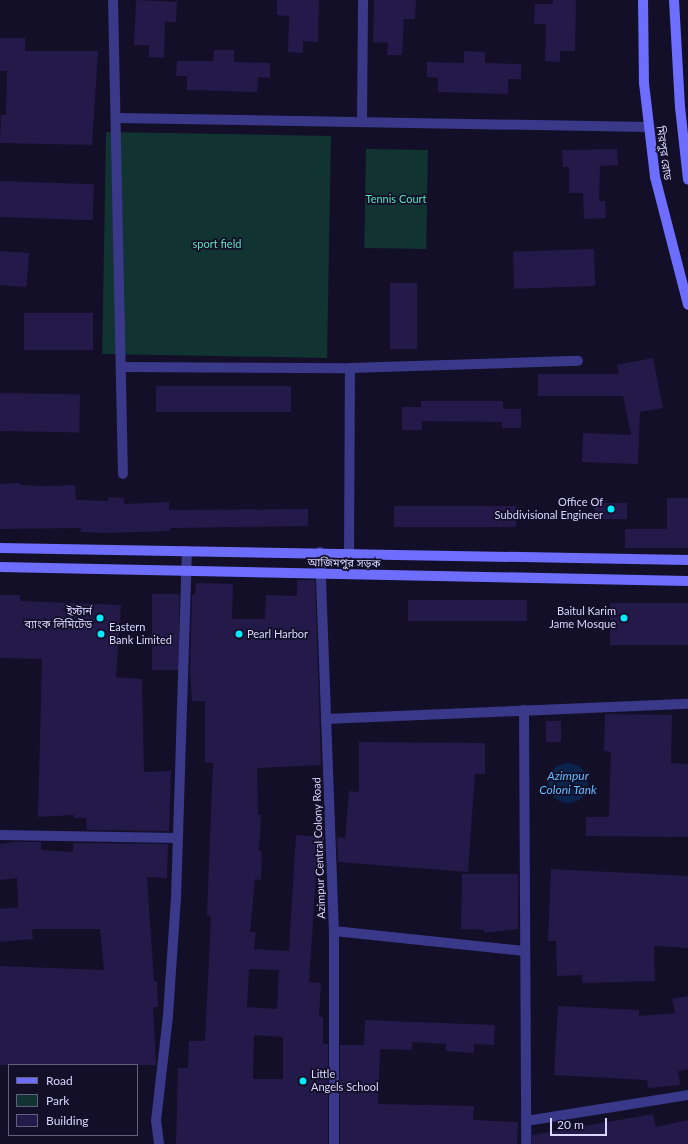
<!DOCTYPE html>
<html>
<head>
<meta charset="utf-8">
<style>
  body { margin:0 }
  #map { position:relative; width:688px; height:1144px; overflow:hidden; background:#130f28; font-family:Lato,"Noto Sans Bengali",sans-serif }
  div>[style] { position:absolute }
  [style*='--x'] { left:calc(var(--x)*1px); top:calc(var(--y)*1px); width:calc(var(--w)*1px); rotate:calc(var(--a)*1deg) }
  .green>* { inset:0; background:#113331; transform-origin:0 0 }
  .water>* { inset:0; background:#0a244c }
  .round { border-radius:50% }
  .building>* { inset:0; background:#231a4a; transform-origin:0 0 }
  .minor>* { height:10px; margin:-5px; padding:0 5px; transform-origin:5px; border-radius:5px; background:#393889 }
  .secondary>* { height:10px; margin:-5px; padding:0 5px; transform-origin:5px; border-radius:5px; background:#6d6dff }
  .dots>* { width:11px; height:11px; translate:-50% -50%; box-sizing:border-box; border:2px solid #130f28; border-radius:50% }
  span { translate:-50% -50%; white-space:nowrap; text-align:center; line-height:1.15; -webkit-text-stroke:3.5px #130f28; paint-order:stroke }
  .street-label { font-size:11px; color:#dad6ff }
  .park-label { font-size:11px; color:#5ce5bf }
  .poi-label { font-size:11px; color:#dad6ff }
  .right { translate:-100% -50%; text-align:right }
  .left { translate:0 -50%; text-align:left }
  .water-label { font-size:12px; color:#64bbff; font-style:italic }
  .legend { position:absolute; left:8px; top:1064px; width:130px; height:72px; box-sizing:border-box; background:#130f28; border:1px solid #635f7e; margin:0; padding:5px 7px; list-style:none; font-size:12px; color:#dad6ff }
  .legend li { display:flex; align-items:center; gap:8px; height:20px }
  .legend b { width:20px; border:1px solid #635f7e }
  .scale { position:absolute; left:550px; top:1118px; width:57px; height:18px; box-sizing:border-box; border:2px solid #dad6ff; border-top:0; padding-left:5px; font-size:12px; line-height:14px; white-space:nowrap; color:#dad6ff; -webkit-text-stroke:3px #130f28; paint-order:stroke }
</style>
</head>
<body>
<div id="map">
  <div class="green">
    <div style="left:106px;top:132px;width:225px;height:222px;rotate:1deg"></div>
    <div style="left:366px;top:149px;width:62px;height:99px;rotate:1deg"></div>
  </div>
  <div class="water">
    <div class="round" style="left:548px;top:763px;width:40px;height:40px"></div>
  </div>
  <div class="building">
    <div style="clip-path:polygon(136px 0,177px 2px,176px 22px,165px 22px,164px 58px,149px 57px,149px 45px,134px 45px)"></div>
    <div style="clip-path:polygon(277px 0,319px 0,318px 42px,303px 41px,303px 53px,288px 52px,289px 16px,277px 15px)"></div>
    <div style="clip-path:polygon(374px 0,416px 0,415px 19px,404px 19px,402px 55px,387px 55px,388px 43px,373px 42px)"></div>
    <div style="clip-path:polygon(553px 0,576px 0,575px 51px,560px 51px,560px 62px,545px 61px,546px 24px,534px 24px,535px 4px,553px 4px)"></div>
    <div style="clip-path:polygon(0 38px,25px 38px,25px 51px,98px 51px,92px 145px,0 143px,1px 115px,6px 115px,7px 71px,0 71px)"></div>
    <div style="clip-path:polygon(214px 50px,234px 50px,234px 62px,270px 63px,270px 78px,258px 77px,257px 92px,187px 90px,187px 76px,176px 76px,177px 61px,213px 61px)"></div>
    <div style="clip-path:polygon(464px 51px,485px 52px,485px 63px,521px 64px,521px 79px,508px 79px,508px 94px,438px 92px,438px 78px,427px 77px,427px 62px,464px 63px)"></div>
    <div style="clip-path:polygon(617px 149px,618px 165px,600px 166px,599px 201px,605px 201px,606px 218px,584px 219px,583px 193px,569px 193px,569px 167px,563px 167px,562px 150px)"></div>
    <div style="left:0;top:181px;width:94px;height:36px;rotate:2deg"></div>
    <div style="left:594px;top:249px;width:37px;height:81px;rotate:88deg"></div>
    <div style="left:0;top:251px;width:29px;height:34px;rotate:4deg"></div>
    <div style="left:390px;top:283px;width:27px;height:66px"></div>
    <div style="left:24px;top:313px;width:69px;height:37px"></div>
    <div style="clip-path:polygon(653px 358px,663px 408px,640px 412px,638px 464px,582px 462px,583px 433px,631px 435px,623px 396px,538px 396px,538px 374px,619px 374px,617px 365px)"></div>
    <div style="left:156px;top:386px;width:135px;height:26px"></div>
    <div style="left:0;top:393px;width:80px;height:38px;rotate:1deg"></div>
    <div style="clip-path:polygon(421px 401px,503px 401px,503px 409px,521px 409px,521px 428px,502px 428px,502px 422px,422px 421px,422px 430px,402px 430px,402px 407px,421px 407px)"></div>
    <div style="clip-path:polygon(20px 483px,20px 485px,44px 486px,75px 485px,76px 500px,108px 501px,108px 497px,124px 498px,124px 504px,169px 502px,169px 510px,308px 509px,308px 526px,170px 528px,170px 531px,106px 533px,80px 532px,81px 528px,0 529px,0 484px)"></div>
    <div style="clip-path:polygon(667px 498px,688px 498px,688px 548px,625px 548px,625px 529px,667px 529px)"></div>
    <div style="left:595px;top:503px;width:32px;height:16px"></div>
    <div style="left:394px;top:506px;width:122px;height:21px"></div>
    <div style="clip-path:polygon(evenodd,297px 580px,315px 580px,321px 765px,257px 768px,258px 815px,261px 815px,259px 851px,262px 851px,261px 880px,255px 879px,250px 932px,256px 932px,254px 949px,289px 951px,296px 835px,324px 837px,325px 861px,317px 861px,309px 982px,321px 983px,319px 1017px,323px 1017px,323px 1044px,328px 1044px,328px 1144px,176px 1144px,178px 1068px,188px 1068px,189px 1041px,205px 1041px,211px 916px,207px 915px,213px 763px,205px 763px,205px 701px,192px 701px,190px 671px,192px 595px,195px 595px,196px 583px,233px 584px,232px 619px,265px 619px,266px 595px,297px 596px,297px 580px,249px 969px,279px 970px,277px 1009px,247px 1007px,249px 969px,297px 580px,254px 1035px,283px 1037px,283px 1079px,253px 1079px,254px 1035px)"></div>
    <div style="left:152px;top:594px;width:27px;height:76px"></div>
    <div style="clip-path:polygon(0 595px,20px 595px,20px 601px,121px 605px,116px 677px,142px 679px,144px 772px,171px 771px,169px 831px,87px 830px,86px 818px,74px 818px,74px 815px,38px 817px,42px 659px,0 658px)"></div>
    <div style="left:408px;top:600px;width:119px;height:21px"></div>
    <div style="left:610px;top:603px;width:78px;height:42px"></div>
    <div style="clip-path:polygon(605px 714px,672px 715px,671px 763px,688px 764px,688px 837px,586px 836px,586px 817px,609px 817px,611px 752px,604px 751px)"></div>
    <div style="left:546px;top:721px;width:15px;height:21px"></div>
    <div style="clip-path:polygon(359px 742px,485px 743px,485px 774px,475px 774px,468px 872px,338px 862px,337px 837px,345px 838px,349px 791px,359px 792px)"></div>
    <div style="clip-path:polygon(14px 842px,41px 842px,41px 850px,73px 852px,73px 843px,168px 844px,167px 878px,147px 877px,154px 981px,157px 981px,158px 1007px,153px 1007px,156px 1065px,0 1065px,0 966px,104px 970px,100px 929px,32px 929px,33px 939px,0 942px,0 909px,18px 907px,17px 878px,0 880px,0 844px)"></div>
    <div style="clip-path:polygon(551px 869px,688px 876px,688px 948px,654px 946px,655px 981px,582px 983px,582px 975px,557px 976px,556px 941px,548px 941px)"></div>
    <div style="clip-path:polygon(462px 874px,518px 874px,518px 929px,484px 933px,484px 930px,461px 929px)"></div>
    <div style="clip-path:polygon(688px 996px,688px 1069px,678px 1071px,680px 1085px,648px 1088px,647px 1080px,554px 1075px,558px 1006px,639px 1010px,639px 1016px,675px 1013px,672px 999px)"></div>
    <div style="clip-path:polygon(365px 1020px,495px 1025px,494px 1045px,474px 1044px,474px 1053px,446px 1051px,446px 1044px,412px 1042px,412px 1050px,380px 1049px,378px 1104px,474px 1106px,473px 1120px,518px 1122px,517px 1144px,340px 1144px,340px 1045px,364px 1045px)"></div>
    <div style="clip-path:polygon(653px 1114px,656px 1127px,688px 1120px,688px 1144px,532px 1144px,532px 1135px)"></div>
  </div>
  <div class="minor">
    <div style="--x:113;--y:0;--w:474;--a:88.8"></div>
    <div style="--x:117;--y:118;--w:531;--a:0.97"></div>
    <div style="--x:362;--y:121;--w:121;--a:-89.5"></div>
    <div style="--x:122;--y:367;--w:228;--a:0.3"></div>
    <div style="--x:350;--y:368;--w:228;--a:-1.8"></div>
    <div style="--x:320;--y:552;--w:379;--a:87.9"></div>
    <div style="--x:334;--y:931;--w:213;--a:90"></div>
    <div style="--x:349;--y:553;--w:185;--a:-89.7"></div>
    <div style="--x:524;--y:710;--w:434;--a:89.7"></div>
    <div style="--x:326;--y:719;--w:362;--a:-2.4"></div>
    <div style="--x:0;--y:835;--w:177;--a:1"></div>
    <div style="--x:334;--y:931;--w:192;--a:6"></div>
    <div style="--x:526;--y:1121;--w:164;--a:-9.1"></div>
    <div style="--x:159;--y:1144;--w:23;--a:-97"></div>
    <div style="--x:156;--y:1121;--w:107;--a:-83.5"></div>
    <div style="--x:168;--y:1015;--w:116;--a:-86.1"></div>
    <div style="--x:176;--y:899;--w:348;--a:-88.2"></div>
  </div>
  <div class="secondary">
    <div style="--x:643;--y:0;--w:83;--a:89.3"></div>
    <div style="--x:644;--y:83;--w:95;--a:83.3"></div>
    <div style="--x:655;--y:177;--w:132;--a:75.5"></div>
    <div style="--x:674;--y:0;--w:107;--a:86.8"></div>
    <div style="--x:680;--y:107;--w:73;--a:83.7"></div>
    <div style="--x:0;--y:548;--w:688;--a:1"></div>
    <div style="--x:0;--y:567;--w:688;--a:1.17"></div>
  </div>
  <div class="dots">
    <div style="left:611px;top:509px;background:#02ecff"></div>
    <div style="left:100px;top:618px;background:#02ecff"></div>
    <div style="left:624px;top:618px;background:#02ecff"></div>
    <div style="left:101px;top:634px;background:#02ecff"></div>
    <div style="left:239px;top:634px;background:#02ecff"></div>
    <div style="left:303px;top:1081px;background:#02ecff"></div>
  </div>
  <div class="street-label">
    <span style="left:664px;top:153px;rotate:82deg">মিরপুর রোড</span>
    <span style="left:344px;top:563px;rotate:1deg">আজিমপুর সড়ক</span>
    <span style="left:319px;top:848px;rotate:-92deg">Azimpur Central Colony Road</span>
  </div>
  <div class="park-label">
    <span style="left:396px;top:199px">Tennis Court</span>
    <span style="left:217px;top:244px">sport field</span>
  </div>
  <div class="poi-label">
    <span class="right" style="left:603px;top:509px">Office Of<br>Subdivisional Engineer</span>
    <span class="right" style="left:92px;top:618px">ইস্টার্ন<br>ব্যাংক লিমিটেড</span>
    <span class="right" style="left:616px;top:618px">Baitul Karim<br>Jame Mosque</span>
    <span class="left" style="left:109px;top:634px">Eastern<br>Bank Limited</span>
    <span class="left" style="left:247px;top:634px">Pearl Harbor</span>
    <span class="left" style="left:311px;top:1081px">Little<br>Angels School</span>
  </div>
  <div class="water-label">
    <span style="left:568px;top:783px">Azimpur<br>Coloni Tank</span>
  </div>
  <ul class="legend">
  <li><b style="height:5px;background:#6d6dff"></b>Road</li>
  <li><b style="height:11px;background:#113331"></b>Park</li>
  <li><b style="height:11px;background:#231a4a"></b>Building</li>
  </ul>
  <div class="scale">20 m</div>
</div>
</body>
</html>
